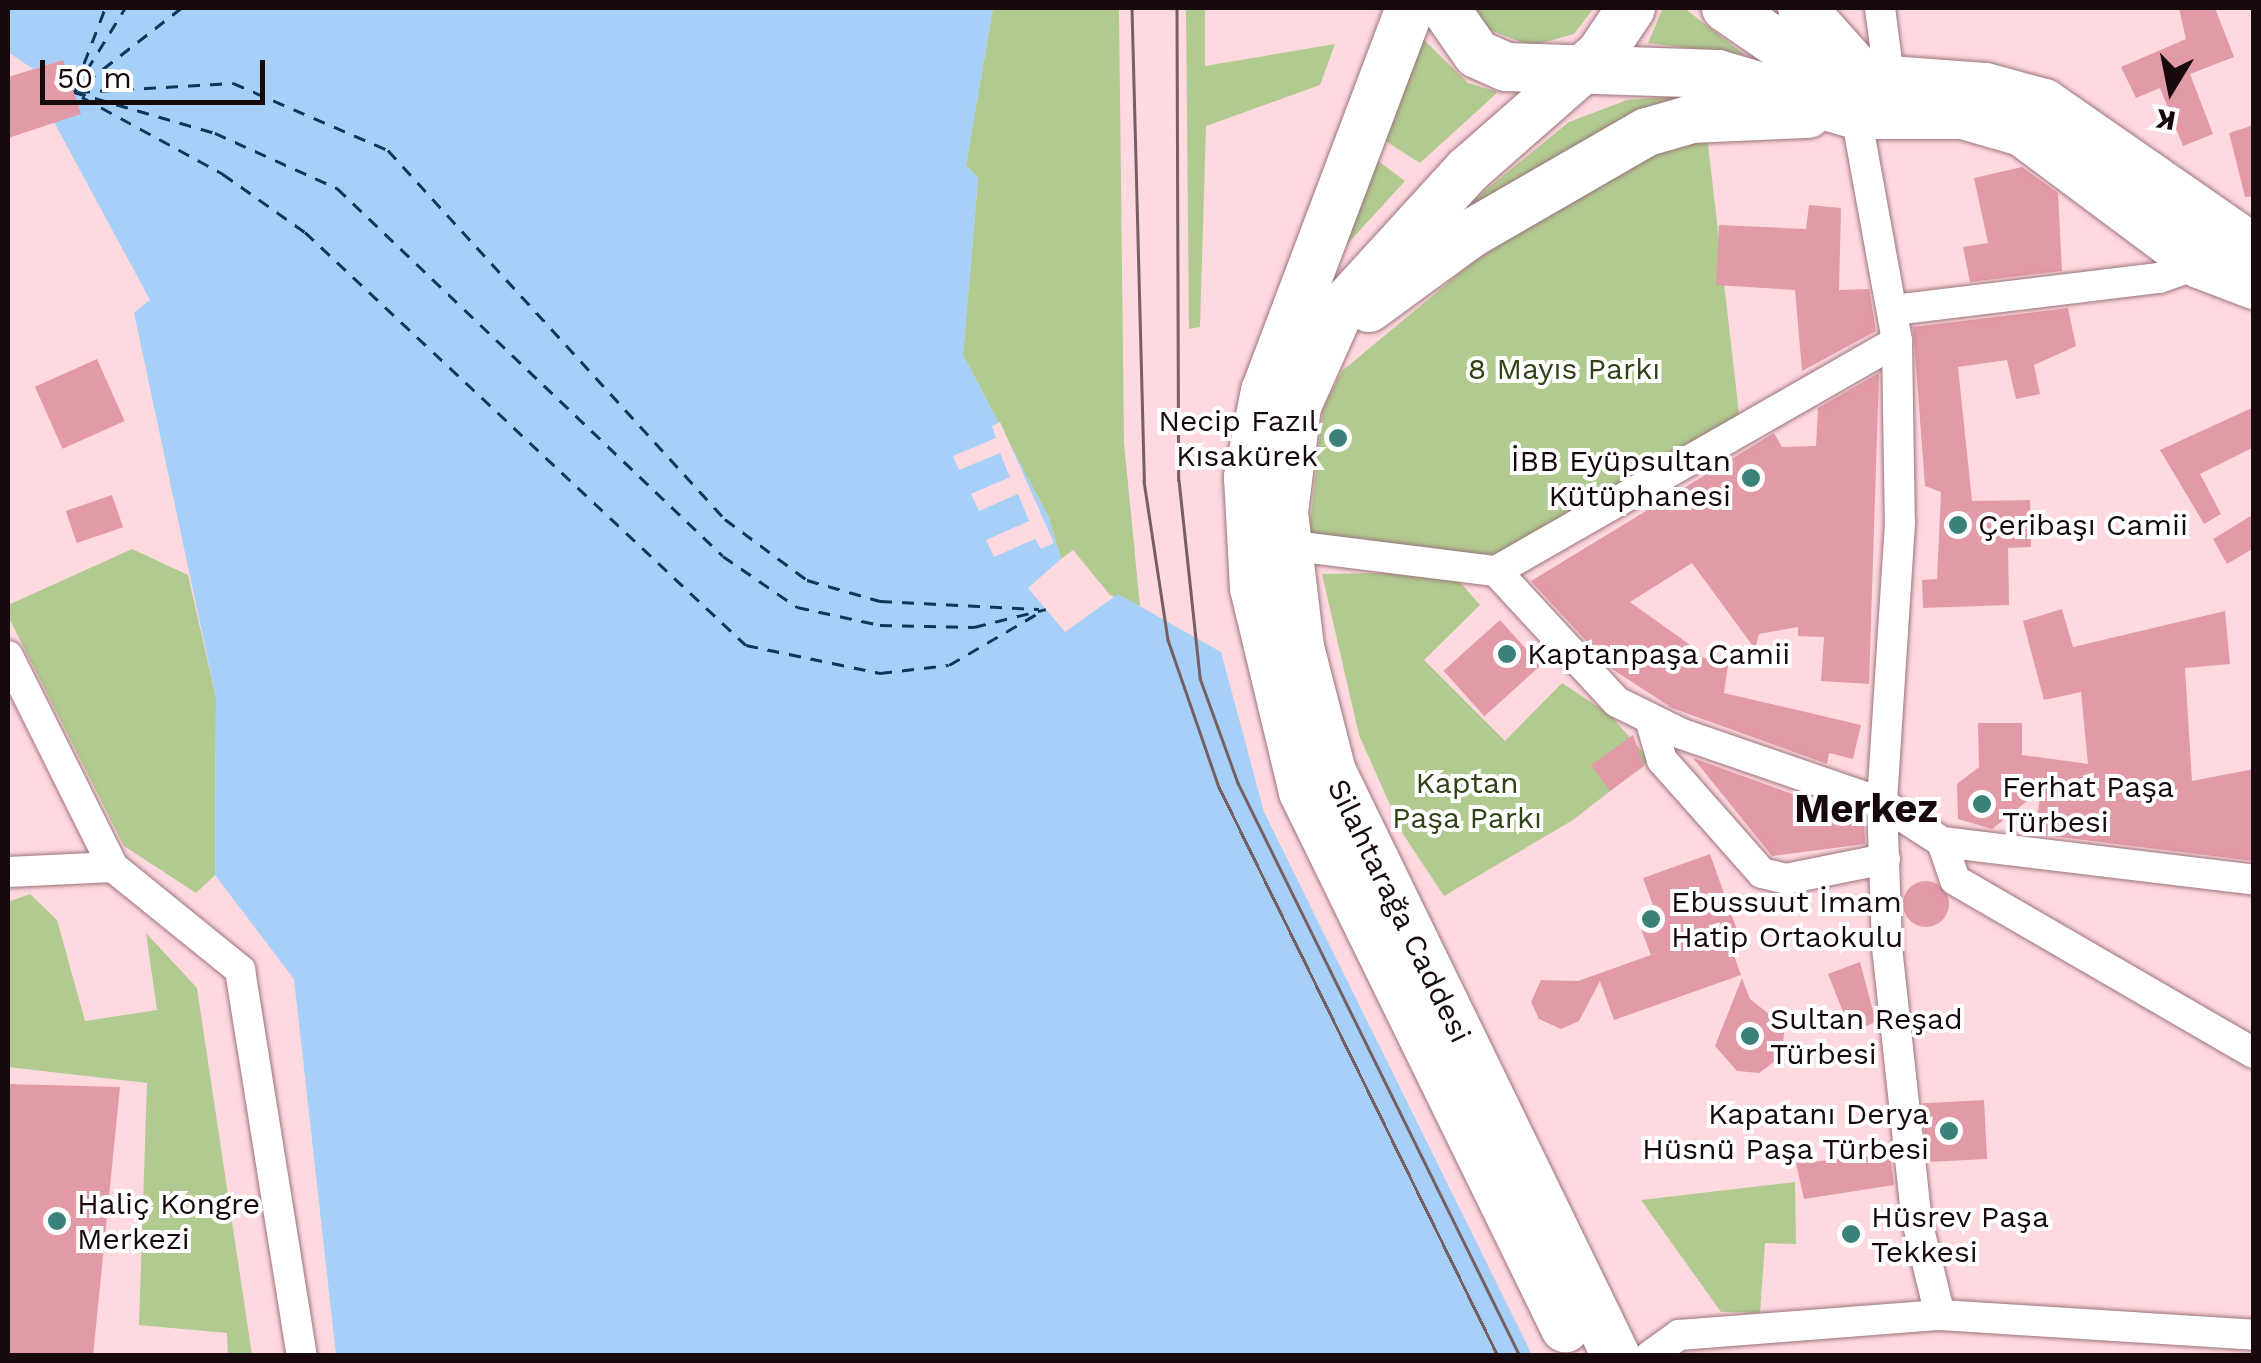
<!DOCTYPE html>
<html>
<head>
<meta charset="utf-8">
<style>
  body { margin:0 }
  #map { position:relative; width:2261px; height:1363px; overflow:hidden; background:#fed9df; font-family:"Work Sans",sans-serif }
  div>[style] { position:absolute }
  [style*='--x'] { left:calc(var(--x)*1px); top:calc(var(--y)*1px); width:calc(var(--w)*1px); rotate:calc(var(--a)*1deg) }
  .green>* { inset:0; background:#b1ca90 }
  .water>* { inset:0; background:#a6d0f8 }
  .pier>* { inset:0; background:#fed9df }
  .ferry>* { height:2.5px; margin-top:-1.25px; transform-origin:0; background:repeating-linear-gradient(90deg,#103757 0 12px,transparent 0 22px) }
  .building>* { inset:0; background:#e39aa7; transform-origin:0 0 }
  .round { border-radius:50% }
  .roads { filter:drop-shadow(0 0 2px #9c737a) drop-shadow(0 0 2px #9c737a) }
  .street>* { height:30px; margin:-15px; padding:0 15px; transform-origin:15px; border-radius:15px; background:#fff }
  .primary>* { height:48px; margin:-24px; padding:0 24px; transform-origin:24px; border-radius:24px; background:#fff }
  .tram>* { height:2.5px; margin:-1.25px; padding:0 1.25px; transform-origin:1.25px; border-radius:1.25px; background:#765f63 }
  .dots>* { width:28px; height:28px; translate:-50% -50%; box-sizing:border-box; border:5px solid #fff; border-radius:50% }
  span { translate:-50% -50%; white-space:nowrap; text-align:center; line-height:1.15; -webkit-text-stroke:8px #fff; paint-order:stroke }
  .park-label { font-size:30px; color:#314215 }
  .poi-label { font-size:30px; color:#17090c }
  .right { translate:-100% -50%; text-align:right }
  .left { translate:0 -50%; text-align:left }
  .street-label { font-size:30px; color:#17090c }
  .district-label { font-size:40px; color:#17090c; font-weight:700 }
  .frame { position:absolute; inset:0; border:10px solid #17090c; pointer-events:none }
  .north { position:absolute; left:2121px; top:40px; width:100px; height:100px; -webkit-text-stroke:8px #fff; paint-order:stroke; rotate:190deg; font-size:28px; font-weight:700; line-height:40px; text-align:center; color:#17090c }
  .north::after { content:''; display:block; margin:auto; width:35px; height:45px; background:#17090c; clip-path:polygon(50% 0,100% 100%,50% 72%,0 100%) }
  .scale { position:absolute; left:40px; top:60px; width:225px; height:45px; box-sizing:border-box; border:5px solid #17090c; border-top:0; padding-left:12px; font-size:30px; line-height:35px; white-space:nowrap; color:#17090c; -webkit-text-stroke:8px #fff; paint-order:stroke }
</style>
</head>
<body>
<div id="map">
  <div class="green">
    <div style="clip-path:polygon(993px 8px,1119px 8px,1124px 443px,1140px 606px,1110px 595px,1073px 550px,1061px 559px,1049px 518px,963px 355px,978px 178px,966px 165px)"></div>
    <div style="clip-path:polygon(1186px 8px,1205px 8px,1205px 66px,1335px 44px,1320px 85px,1206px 126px,1200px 327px,1189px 329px)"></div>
    <div style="clip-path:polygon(1474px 8px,1594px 8px,1574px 34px,1531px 46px,1490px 30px)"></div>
    <div style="clip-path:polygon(1663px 8px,1684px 8px,1745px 55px,1648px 43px)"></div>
    <div style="clip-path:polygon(1422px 38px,1468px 83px,1498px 92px,1420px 163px,1376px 135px)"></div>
    <div style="clip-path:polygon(1689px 95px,1477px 208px,1471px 202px,1569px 122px,1627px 100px)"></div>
    <div style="clip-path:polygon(1707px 136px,1740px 422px,1495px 578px,1308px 542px,1323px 408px,1342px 371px,1472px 263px,1610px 172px)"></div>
    <div style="clip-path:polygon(1369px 154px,1405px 181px,1339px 253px)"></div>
    <div style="clip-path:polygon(132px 549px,188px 575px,216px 698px,215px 875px,196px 893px,124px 846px,8px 616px,8px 605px)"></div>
    <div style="clip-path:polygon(1383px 573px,1459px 581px,1480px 605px,1424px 660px,1505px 741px,1562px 683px,1609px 714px,1650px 760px,1573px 820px,1444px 896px,1403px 834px,1359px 735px,1322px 574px)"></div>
    <div style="clip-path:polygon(30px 894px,57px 920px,85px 1021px,157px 1010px,146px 933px,197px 988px,252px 1355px,228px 1355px,227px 1333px,139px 1325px,147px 1083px,8px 1067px,8px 902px)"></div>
    <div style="clip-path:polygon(1795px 1182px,1796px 1244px,1765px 1243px,1760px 1313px,1721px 1312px,1641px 1200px)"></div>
  </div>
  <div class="water">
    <div style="clip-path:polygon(8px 8px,993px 8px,966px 165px,978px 178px,963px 355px,1049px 518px,1061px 559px,1028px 588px,1065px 632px,1118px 594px,1221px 652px,1264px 812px,1532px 1355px,336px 1355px,294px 979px,215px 875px,216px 698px,134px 313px,150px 300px,54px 122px,63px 60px,33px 69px,8px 52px)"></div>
  </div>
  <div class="pier">
    <div style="clip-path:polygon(1000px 422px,1054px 543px,1041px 549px,1035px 539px,994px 557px,986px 540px,1029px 521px,1018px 494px,979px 511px,971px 494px,1010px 477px,1000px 453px,959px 470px,953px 456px,996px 438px,992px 426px)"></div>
  </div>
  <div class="ferry">
    <div style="--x:182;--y:8;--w:137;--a:142.1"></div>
    <div style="--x:74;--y:92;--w:147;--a:16.2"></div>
    <div style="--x:215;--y:133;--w:134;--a:24.3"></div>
    <div style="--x:337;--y:188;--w:533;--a:43.63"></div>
    <div style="--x:723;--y:556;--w:90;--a:34.6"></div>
    <div style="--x:797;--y:607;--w:85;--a:12.2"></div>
    <div style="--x:880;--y:625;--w:94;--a:1.2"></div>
    <div style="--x:974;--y:627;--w:74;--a:-14"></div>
    <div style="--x:76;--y:84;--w:81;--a:-69.1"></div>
    <div style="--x:75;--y:89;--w:95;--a:-58.3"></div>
    <div style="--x:78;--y:92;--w:155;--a:-3.3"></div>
    <div style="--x:233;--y:83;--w:169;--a:23.4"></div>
    <div style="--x:388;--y:150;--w:500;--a:47.6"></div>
    <div style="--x:725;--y:519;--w:102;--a:36.6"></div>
    <div style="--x:807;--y:580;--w:76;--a:16"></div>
    <div style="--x:880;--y:601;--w:159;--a:2.9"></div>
    <div style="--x:82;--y:97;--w:161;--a:28.6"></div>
    <div style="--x:223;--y:174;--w:100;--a:35.3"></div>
    <div style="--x:305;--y:232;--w:604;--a:43.12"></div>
    <div style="--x:746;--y:645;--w:137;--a:11.8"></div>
    <div style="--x:880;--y:673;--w:69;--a:-6.6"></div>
    <div style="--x:949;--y:665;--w:105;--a:-30.2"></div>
  </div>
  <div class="building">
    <div style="clip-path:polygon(2179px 8px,2215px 8px,2234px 57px,2190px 74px,2213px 134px,2183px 146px,2160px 88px,2136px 98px,2121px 67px,2186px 39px)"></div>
    <div style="clip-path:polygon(63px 60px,81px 114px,8px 138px,8px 77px)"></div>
    <div style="clip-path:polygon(2254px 125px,2254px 196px,2245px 197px,2229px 133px)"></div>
    <div style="clip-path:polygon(2022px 167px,2058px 193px,2062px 271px,1970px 282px,1963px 247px,1988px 243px,1974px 178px)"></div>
    <div style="clip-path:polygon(1809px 205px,1841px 208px,1839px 290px,1869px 289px,1876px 331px,1802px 371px,1795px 290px,1716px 285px,1719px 225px,1806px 229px)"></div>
    <div style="clip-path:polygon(2068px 308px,2076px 346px,2034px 365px,2040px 394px,2016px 399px,2007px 360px,1958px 367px,1972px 501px,2030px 500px,2031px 547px,2008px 548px,2009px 605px,1923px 608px,1922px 580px,1937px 579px,1941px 492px,1925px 486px,1913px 327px)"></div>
    <div style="left:97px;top:359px;width:68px;height:68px;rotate:66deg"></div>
    <div style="clip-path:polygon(1879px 373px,1869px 684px,1821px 681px,1824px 637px,1798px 636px,1798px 627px,1759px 634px,1755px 649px,1692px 563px,1630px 602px,1693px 647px,1679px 650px,1728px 665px,1724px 693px,1861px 725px,1853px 759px,1829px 753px,1827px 764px,1672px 708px,1612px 669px,1531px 581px,1774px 433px,1782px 447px,1816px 446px,1818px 408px)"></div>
    <div style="clip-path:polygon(2254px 407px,2254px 447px,2200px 474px,2221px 514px,2204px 524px,2160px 450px)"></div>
    <div style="left:112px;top:495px;width:34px;height:49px;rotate:71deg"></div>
    <div style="clip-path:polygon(2254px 514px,2254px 548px,2227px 564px,2213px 539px)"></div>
    <div style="clip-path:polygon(2062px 609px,2073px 647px,2225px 611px,2230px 664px,2185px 668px,2192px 781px,2254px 769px,2254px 861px,2035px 834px,2041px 790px,1992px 829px,1958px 819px,1957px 784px,1979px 767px,1978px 723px,2022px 723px,2022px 755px,2088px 764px,2081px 692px,2044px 700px,2023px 621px)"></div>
    <div style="left:1500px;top:620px;width:61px;height:76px;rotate:48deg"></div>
    <div style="clip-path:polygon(1633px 735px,1644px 766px,1610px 791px,1591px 765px)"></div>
    <div style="clip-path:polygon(1693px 758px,1864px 820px,1865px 844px,1772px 856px)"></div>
    <div style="clip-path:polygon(1710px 854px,1743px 947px,1732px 950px,1741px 975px,1614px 1020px,1600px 981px,1579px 1021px,1561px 1029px,1539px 1019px,1531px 1002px,1541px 980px,1578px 981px,1651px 955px,1641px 929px,1653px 905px,1643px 878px)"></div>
    <div class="round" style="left:1903px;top:881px;width:46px;height:46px"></div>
    <div style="clip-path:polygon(1860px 962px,1876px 1022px,1851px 1032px,1828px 974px)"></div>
    <div style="clip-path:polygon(1742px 978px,1750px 999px,1785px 1027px,1781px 1057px,1759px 1073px,1737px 1071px,1715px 1046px)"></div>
    <div style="clip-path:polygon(8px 1084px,120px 1087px,93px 1356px,8px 1356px)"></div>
    <div style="left:1984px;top:1100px;width:59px;height:61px;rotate:87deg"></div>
    <div style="clip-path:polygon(1890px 1155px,1894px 1185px,1804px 1199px,1796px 1163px)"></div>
  </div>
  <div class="roads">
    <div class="street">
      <div style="--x:1880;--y:8;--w:77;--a:82.5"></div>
      <div style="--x:1856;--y:115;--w:230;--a:79.7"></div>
      <div style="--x:1897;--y:341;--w:182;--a:89.1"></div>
      <div style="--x:1900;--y:523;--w:281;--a:93.7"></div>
      <div style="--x:1882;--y:803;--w:144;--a:88"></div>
      <div style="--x:1887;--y:947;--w:276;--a:83.8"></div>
      <div style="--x:1917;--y:1221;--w:97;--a:76.3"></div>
      <div style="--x:1894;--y:310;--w:267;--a:-6.9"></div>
      <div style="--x:2159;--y:278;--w:42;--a:-19.3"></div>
      <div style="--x:1286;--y:545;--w:212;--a:7.1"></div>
      <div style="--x:1496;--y:571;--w:462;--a:-29.8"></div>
      <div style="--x:1496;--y:571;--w:178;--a:47.3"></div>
      <div style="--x:1617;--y:702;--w:72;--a:26.2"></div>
      <div style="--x:1682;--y:734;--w:212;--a:19"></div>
      <div style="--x:1882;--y:803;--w:72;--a:33"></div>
      <div style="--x:1942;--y:842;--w:314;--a:6.9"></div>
      <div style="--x:8;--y:656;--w:236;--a:63.5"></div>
      <div style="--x:113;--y:867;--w:164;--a:39"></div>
      <div style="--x:240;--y:970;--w:391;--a:80.9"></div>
      <div style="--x:1651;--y:722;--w:40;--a:74"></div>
      <div style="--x:1662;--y:760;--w:151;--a:48.5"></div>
      <div style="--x:1762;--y:873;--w:25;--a:14"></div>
      <div style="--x:1786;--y:879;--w:101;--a:-11.4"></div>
      <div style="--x:1942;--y:842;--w:40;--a:71.1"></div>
      <div style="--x:1955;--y:880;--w:345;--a:30.1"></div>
      <div style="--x:8;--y:872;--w:105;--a:-2.7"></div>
      <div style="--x:1650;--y:1356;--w:36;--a:-36"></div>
      <div style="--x:1679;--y:1335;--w:262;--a:-4.4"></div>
      <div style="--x:1940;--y:1315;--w:315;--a:3.6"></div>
    </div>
    <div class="primary">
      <div style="--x:1410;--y:8;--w:410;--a:110.7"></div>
      <div style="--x:1265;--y:391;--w:88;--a:101.2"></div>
      <div style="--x:1248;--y:477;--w:111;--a:86.9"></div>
      <div style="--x:1254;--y:588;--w:210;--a:76.5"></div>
      <div style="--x:1303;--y:792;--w:597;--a:63.95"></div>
      <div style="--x:1445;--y:8;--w:56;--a:55.2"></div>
      <div style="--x:1477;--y:54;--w:32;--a:24"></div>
      <div style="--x:1506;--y:67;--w:212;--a:1.9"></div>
      <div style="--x:1718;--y:74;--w:144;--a:16.5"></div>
      <div style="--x:1856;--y:115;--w:107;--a:0"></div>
      <div style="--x:1963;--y:115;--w:61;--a:16.1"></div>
      <div style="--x:2022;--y:132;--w:221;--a:36.7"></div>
      <div style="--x:2199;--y:264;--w:59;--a:20.9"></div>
      <div style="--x:1726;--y:8;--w:88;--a:34.4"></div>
      <div style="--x:1799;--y:58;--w:53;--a:21.2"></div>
      <div style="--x:1848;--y:77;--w:137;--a:4.2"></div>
      <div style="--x:1985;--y:87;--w:61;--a:15.2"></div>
      <div style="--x:2044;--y:103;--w:256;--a:34.8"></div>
      <div style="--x:1802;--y:8;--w:90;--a:48.2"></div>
      <div style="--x:1369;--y:308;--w:125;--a:-36.2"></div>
      <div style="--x:1470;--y:234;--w:204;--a:-30"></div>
      <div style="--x:1647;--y:132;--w:47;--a:-16.1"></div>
      <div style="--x:1692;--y:119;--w:116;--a:-2.5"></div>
      <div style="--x:1616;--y:1356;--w:649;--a:-115.93"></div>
      <div style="--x:1332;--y:772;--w:129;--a:-104.4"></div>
      <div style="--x:1300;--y:647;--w:135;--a:-96.8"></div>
      <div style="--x:1284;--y:513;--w:108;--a:-83.1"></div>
      <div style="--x:1297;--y:406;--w:105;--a:-65.9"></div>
      <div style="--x:1340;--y:310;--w:190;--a:-47.6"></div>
      <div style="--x:1468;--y:170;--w:177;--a:-41.3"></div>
      <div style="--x:1601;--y:53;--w:54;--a:-56.3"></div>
    </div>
  </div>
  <div class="tram">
    <div style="--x:1132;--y:8;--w:473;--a:88.5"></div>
    <div style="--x:1144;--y:481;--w:161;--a:81.4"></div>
    <div style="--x:1168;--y:640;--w:156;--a:70.9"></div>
    <div style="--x:1219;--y:787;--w:634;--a:63.88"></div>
    <div style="--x:1177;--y:8;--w:472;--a:89.8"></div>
    <div style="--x:1179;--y:480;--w:199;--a:83.9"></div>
    <div style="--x:1200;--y:678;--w:112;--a:70.1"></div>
    <div style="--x:1238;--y:783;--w:639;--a:63.8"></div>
  </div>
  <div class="dots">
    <div style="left:1338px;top:438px;background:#3a817a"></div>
    <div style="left:1751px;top:478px;background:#3a817a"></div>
    <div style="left:1958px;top:525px;background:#3a817a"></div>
    <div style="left:1507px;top:654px;background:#3a817a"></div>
    <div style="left:1982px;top:804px;background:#3a817a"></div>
    <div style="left:1651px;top:919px;background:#3a817a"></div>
    <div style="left:1750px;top:1036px;background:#3a817a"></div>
    <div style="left:1949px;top:1131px;background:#3a817a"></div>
    <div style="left:57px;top:1221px;background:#3a817a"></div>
    <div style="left:1851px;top:1234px;background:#3a817a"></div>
  </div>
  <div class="park-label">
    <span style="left:1564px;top:369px">8 Mayıs Parkı</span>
    <span style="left:1467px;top:800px">Kaptan<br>Paşa Parkı</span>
  </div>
  <div class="poi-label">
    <span class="right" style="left:1318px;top:438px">Necip Fazıl<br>Kısakürek</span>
    <span class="right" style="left:1731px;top:478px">İBB Eyüpsultan<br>Kütüphanesi</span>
    <span class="left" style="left:1978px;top:525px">Çeribaşı Camii</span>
    <span class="left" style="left:1527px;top:654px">Kaptanpaşa Camii</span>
    <span class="left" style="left:2002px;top:804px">Ferhat Paşa<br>Türbesi</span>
    <span class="left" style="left:1671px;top:919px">Ebussuut İmam<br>Hatip Ortaokulu</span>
    <span class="left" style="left:1770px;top:1036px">Sultan Reşad<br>Türbesi</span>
    <span class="right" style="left:1929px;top:1131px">Kapatanı Derya<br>Hüsnü Paşa Türbesi</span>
    <span class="left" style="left:77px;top:1221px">Haliç Kongre<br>Merkezi</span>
    <span class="left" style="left:1871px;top:1234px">Hüsrev Paşa<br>Tekkesi</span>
  </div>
  <div class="street-label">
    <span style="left:1399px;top:911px;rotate:64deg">Silahtarağa Caddesi</span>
  </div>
  <div class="district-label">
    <span style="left:1866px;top:809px">Merkez</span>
  </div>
  <div class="frame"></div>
  <div class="north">K</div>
  <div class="scale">50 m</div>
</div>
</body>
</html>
